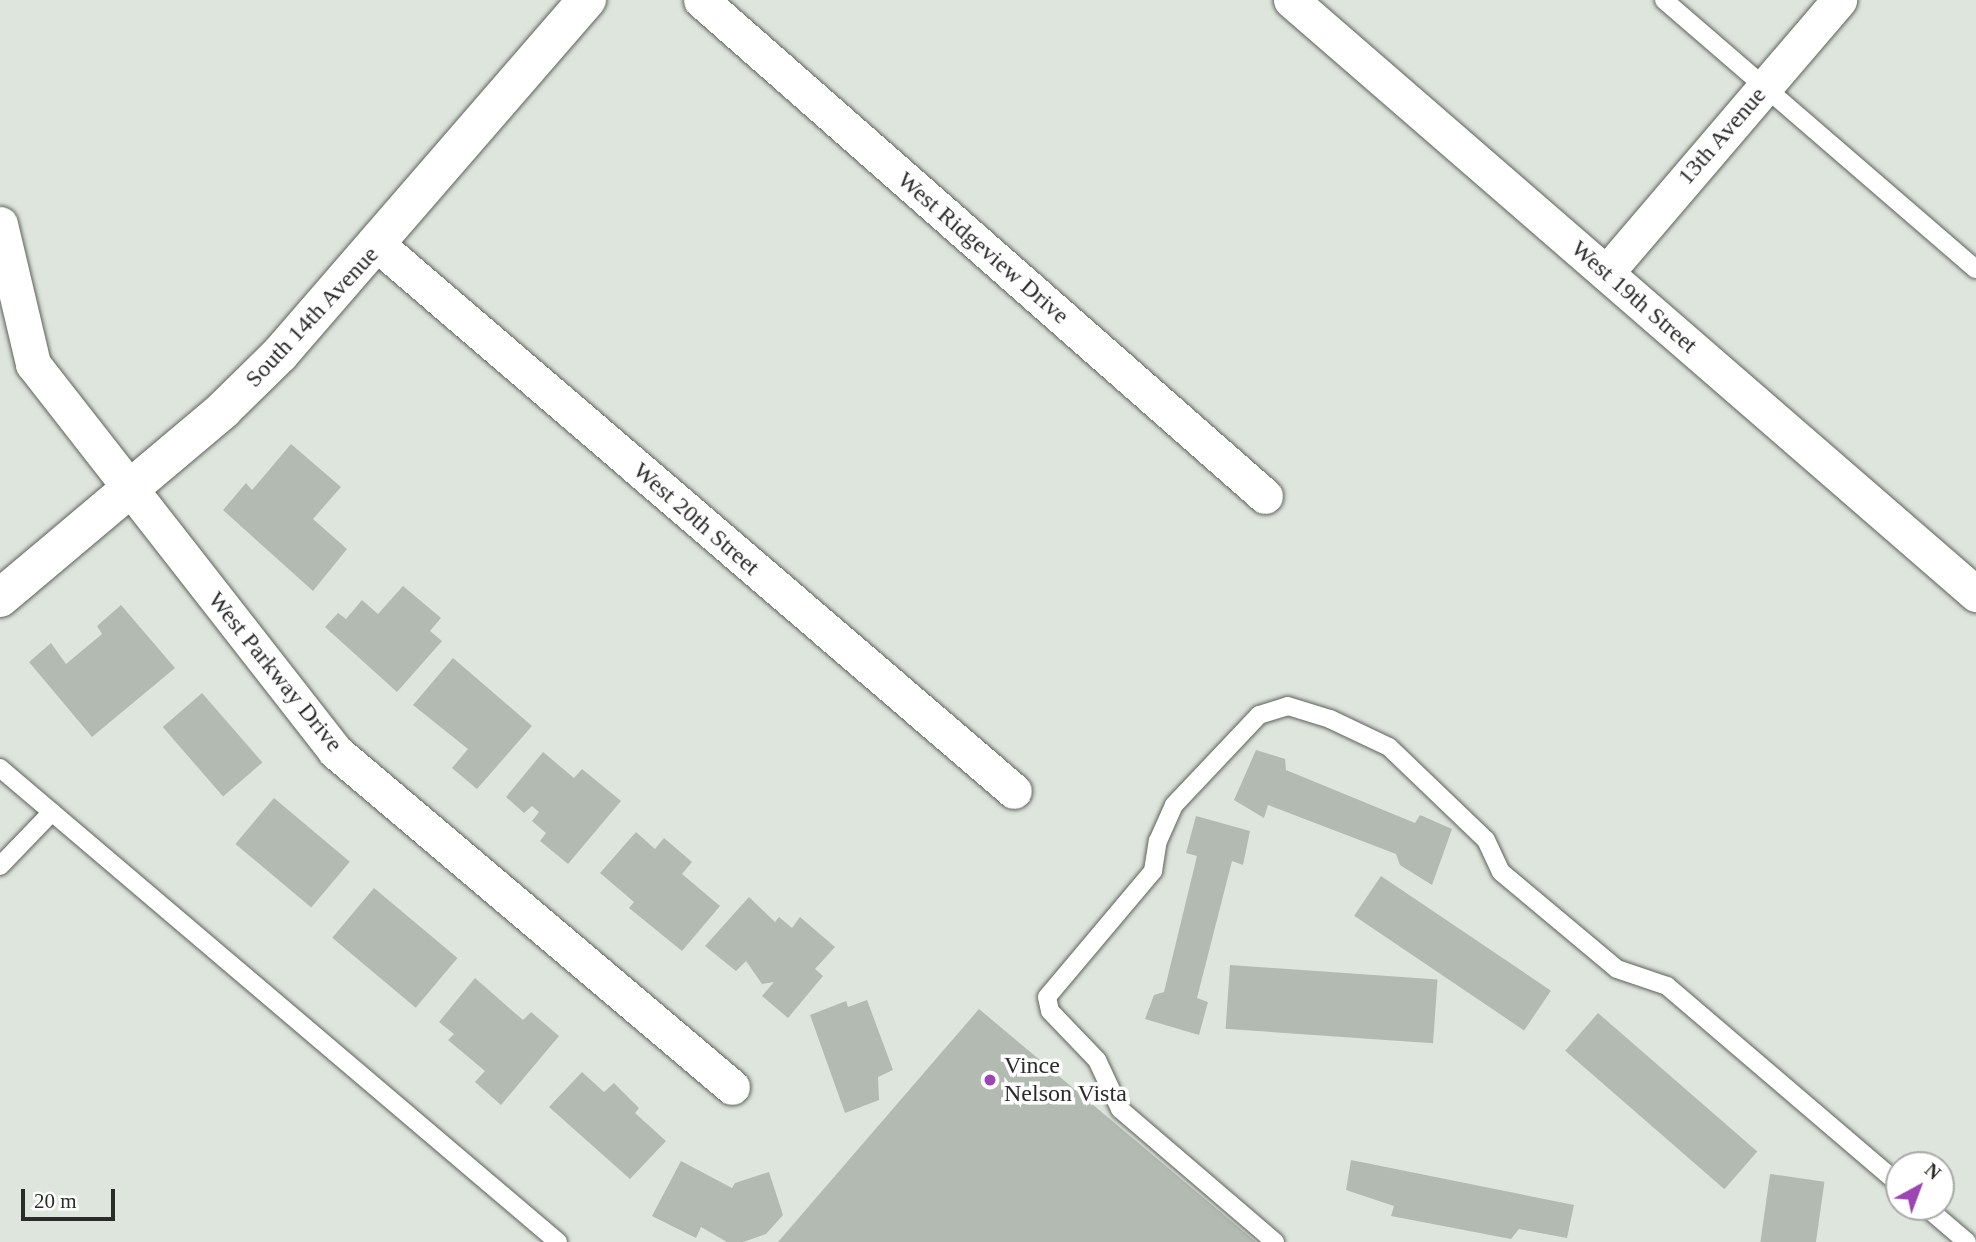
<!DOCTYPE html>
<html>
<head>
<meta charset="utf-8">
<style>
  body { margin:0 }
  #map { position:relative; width:1976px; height:1242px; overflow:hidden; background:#dee5dd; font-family:Georgia,serif }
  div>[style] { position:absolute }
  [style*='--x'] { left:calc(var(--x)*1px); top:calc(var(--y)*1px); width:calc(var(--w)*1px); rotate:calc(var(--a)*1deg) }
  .building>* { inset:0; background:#b3bab1; transform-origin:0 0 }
  .roads { filter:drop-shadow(0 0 2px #5d625b) drop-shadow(0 0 2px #5d625b) }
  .lane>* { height:18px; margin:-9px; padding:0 9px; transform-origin:9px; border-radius:9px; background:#fff }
  .street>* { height:35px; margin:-17.5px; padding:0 17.5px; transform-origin:17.5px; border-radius:17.5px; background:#fff }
  .secondary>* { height:38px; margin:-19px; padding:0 19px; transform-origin:19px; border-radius:19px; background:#fff }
  .dots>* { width:19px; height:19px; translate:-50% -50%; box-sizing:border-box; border:4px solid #fff; border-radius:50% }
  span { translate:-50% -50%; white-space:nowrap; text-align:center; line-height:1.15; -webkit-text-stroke:7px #fff; paint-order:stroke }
  .street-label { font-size:24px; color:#292c29 }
  .poi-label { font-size:24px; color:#292c29 }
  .left { translate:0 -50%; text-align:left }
  .north { position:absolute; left:1885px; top:1151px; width:70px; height:70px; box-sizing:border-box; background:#fff; border:2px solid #a9aba9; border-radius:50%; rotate:41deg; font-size:19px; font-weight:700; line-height:28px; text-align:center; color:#292c29 }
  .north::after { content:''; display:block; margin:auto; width:24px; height:32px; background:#9d46b3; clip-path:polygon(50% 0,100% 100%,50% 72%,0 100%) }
  .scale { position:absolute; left:21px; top:1189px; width:94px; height:32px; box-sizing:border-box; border:4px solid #292c29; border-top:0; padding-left:9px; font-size:21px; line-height:24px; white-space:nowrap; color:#292c29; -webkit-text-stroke:5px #fff; paint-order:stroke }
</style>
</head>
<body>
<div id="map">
  <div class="building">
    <div style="clip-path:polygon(291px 444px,341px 487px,313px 519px,347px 549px,313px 591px,223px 510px,246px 483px,252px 490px)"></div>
    <div style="clip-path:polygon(403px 586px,441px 618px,430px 631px,442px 641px,397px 692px,325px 627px,338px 613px,346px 619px,362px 600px,378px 614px)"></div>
    <div style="clip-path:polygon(121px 605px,175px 668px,92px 737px,29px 662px,51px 643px,66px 664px,102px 634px,97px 626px)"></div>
    <div style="clip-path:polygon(453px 658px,532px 726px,477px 789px,452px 768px,468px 749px,413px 705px)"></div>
    <div style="left:202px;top:693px;width:92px;height:52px;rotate:49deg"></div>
    <div style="clip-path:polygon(1256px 750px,1285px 759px,1286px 770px,1415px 823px,1420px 815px,1452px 829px,1432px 885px,1400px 865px,1396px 854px,1268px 805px,1264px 818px,1234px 800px)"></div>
    <div style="clip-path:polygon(543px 752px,574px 778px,582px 769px,621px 801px,568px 864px,540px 841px,546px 833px,532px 821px,539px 812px,532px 806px,524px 813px,506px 797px)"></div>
    <div style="left:274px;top:798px;width:99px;height:60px;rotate:40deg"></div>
    <div style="clip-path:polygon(1196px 816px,1250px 831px,1243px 865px,1232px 861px,1197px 998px,1208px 1002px,1199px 1035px,1145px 1019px,1154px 995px,1164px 992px,1197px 856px,1186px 853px)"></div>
    <div style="clip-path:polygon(636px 832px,655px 849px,664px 838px,692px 862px,682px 874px,720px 906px,682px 951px,629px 908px,634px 902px,600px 873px)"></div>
    <div style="left:1381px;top:876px;width:205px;height:48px;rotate:34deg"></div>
    <div style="left:374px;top:888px;width:109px;height:65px;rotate:40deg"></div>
    <div style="clip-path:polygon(749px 897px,775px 922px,779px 917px,792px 928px,800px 917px,835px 947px,815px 969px,823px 976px,788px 1018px,762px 996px,774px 982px,762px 984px,746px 961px,736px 971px,705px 946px)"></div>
    <div style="left:1230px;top:965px;width:208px;height:64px;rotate:4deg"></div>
    <div style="clip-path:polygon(475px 978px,523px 1020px,531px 1012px,559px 1036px,501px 1105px,475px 1082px,485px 1071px,448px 1040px,454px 1034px,439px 1022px)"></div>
    <div style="clip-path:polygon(867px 1000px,893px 1070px,878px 1077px,879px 1100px,845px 1113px,810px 1015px,846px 1001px,848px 1007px)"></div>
    <div style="clip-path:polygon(979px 1009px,1256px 1242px,778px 1242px)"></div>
    <div style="left:1598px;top:1013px;width:211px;height:50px;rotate:41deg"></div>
    <div style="clip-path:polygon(582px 1072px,604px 1092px,614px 1083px,639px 1108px,635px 1113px,666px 1141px,630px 1179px,549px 1107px)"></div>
    <div style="clip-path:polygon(1351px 1160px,1574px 1205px,1567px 1238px,1519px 1229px,1511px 1239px,1391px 1216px,1394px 1206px,1346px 1190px)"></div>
    <div style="clip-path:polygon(681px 1161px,732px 1188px,735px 1183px,769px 1172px,783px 1215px,766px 1234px,743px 1242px,727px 1242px,701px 1227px,696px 1238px,652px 1216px)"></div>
    <div style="left:1770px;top:1174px;width:55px;height:69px;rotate:8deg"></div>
  </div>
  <div class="roads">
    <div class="lane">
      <div style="--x:1664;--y:0;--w:412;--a:40.8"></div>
      <div style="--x:0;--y:768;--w:732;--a:40.35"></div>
      <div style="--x:0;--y:866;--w:75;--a:-46.1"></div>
      <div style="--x:1926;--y:1207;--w:54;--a:40.5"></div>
      <div style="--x:1275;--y:1242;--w:204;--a:-139.4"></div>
      <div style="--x:1120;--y:1109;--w:54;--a:-115.1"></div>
      <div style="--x:1097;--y:1060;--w:68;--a:-133.8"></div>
      <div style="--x:1050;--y:1011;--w:14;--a:-102"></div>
      <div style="--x:1047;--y:997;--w:165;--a:-49.9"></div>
      <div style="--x:1153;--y:871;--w:30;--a:-81"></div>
      <div style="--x:1158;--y:841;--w:39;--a:-66"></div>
      <div style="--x:1174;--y:805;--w:124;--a:-46.6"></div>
      <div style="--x:1259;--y:715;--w:30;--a:-17"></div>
      <div style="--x:1288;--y:706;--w:44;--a:17.2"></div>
      <div style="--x:1330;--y:719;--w:65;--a:25.4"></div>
      <div style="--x:1389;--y:747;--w:134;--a:43.8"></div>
      <div style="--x:1486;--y:840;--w:35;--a:65"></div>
      <div style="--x:1501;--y:872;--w:151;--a:39.9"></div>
      <div style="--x:1617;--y:969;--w:53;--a:18.8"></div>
      <div style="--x:1667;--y:986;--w:305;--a:40.5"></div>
    </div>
    <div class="street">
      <div style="--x:701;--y:0;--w:751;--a:41.33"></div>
      <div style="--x:1291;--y:0;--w:907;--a:40.93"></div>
      <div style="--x:0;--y:224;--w:144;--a:76.7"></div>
      <div style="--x:33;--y:364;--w:491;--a:52"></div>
      <div style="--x:335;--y:751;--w:520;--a:40.24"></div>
      <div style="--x:378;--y:245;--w:838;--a:40.65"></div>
      <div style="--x:1606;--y:273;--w:359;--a:-49.5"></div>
    </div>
    <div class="secondary">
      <div style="--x:0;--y:598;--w:292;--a:-40.1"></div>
      <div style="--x:223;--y:410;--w:80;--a:-44.5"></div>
      <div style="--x:280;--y:354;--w:469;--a:-49.1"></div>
    </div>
  </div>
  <div class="dots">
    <div style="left:990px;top:1080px;background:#9d46b3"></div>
  </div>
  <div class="street-label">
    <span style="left:1722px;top:136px;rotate:-49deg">13th Avenue</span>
    <span style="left:983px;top:248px;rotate:41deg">West Ridgeview Drive</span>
    <span style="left:1634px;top:297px;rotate:41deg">West 19th Street</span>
    <span style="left:312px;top:317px;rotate:-47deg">South 14th Avenue</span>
    <span style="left:696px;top:519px;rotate:41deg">West 20th Street</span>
    <span style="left:275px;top:672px;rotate:51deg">West Parkway Drive</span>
  </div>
  <div class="poi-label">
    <span class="left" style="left:1004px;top:1080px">Vince<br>Nelson Vista</span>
  </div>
  <div class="north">N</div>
  <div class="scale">20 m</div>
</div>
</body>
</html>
